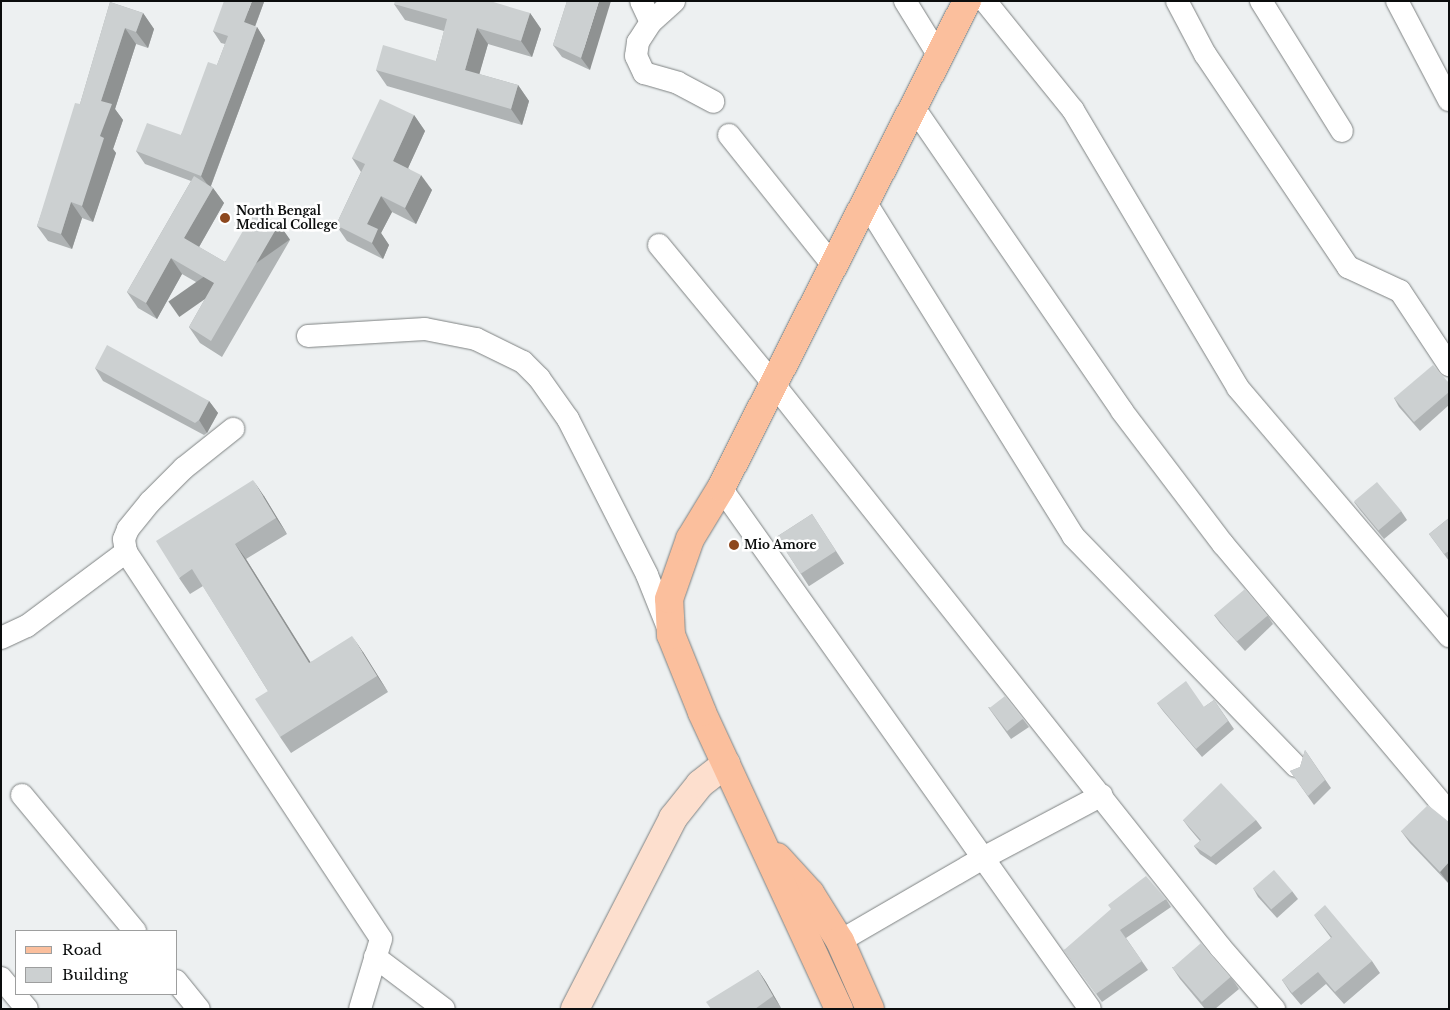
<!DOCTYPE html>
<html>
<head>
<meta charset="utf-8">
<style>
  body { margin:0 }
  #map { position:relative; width:1450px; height:1010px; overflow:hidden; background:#edf0f1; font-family:"Libre Baskerville",serif }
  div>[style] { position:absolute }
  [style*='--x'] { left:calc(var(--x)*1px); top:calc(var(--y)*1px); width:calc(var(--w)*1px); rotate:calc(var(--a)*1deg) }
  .roads { filter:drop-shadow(0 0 1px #7e8282) drop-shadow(0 0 1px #7e8282) }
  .street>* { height:22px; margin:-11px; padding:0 11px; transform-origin:11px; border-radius:11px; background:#fff }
  .secondary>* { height:28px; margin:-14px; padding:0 14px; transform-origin:14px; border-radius:14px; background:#fddfce }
  .primary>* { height:28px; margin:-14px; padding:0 14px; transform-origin:14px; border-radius:14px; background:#fbbf9d }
  .wall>* { inset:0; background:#afb3b4; transform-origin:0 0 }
  .shaded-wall>* { inset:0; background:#8f9292; transform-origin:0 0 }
  .building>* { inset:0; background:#ccd0d1; transform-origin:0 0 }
  .dots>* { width:14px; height:14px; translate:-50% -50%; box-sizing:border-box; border:2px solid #fff; border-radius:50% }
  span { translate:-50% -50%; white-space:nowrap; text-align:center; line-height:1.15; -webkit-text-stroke:5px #fff; paint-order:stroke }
  .poi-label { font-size:12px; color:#0b0d0d; font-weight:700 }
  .left { translate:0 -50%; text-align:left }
  .frame { position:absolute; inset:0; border:2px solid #0b0d0d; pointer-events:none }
  .legend { position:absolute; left:15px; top:930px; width:162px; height:65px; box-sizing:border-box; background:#fff; border:1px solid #9d9e9e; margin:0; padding:6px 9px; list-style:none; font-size:15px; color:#0b0d0d }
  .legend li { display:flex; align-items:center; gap:10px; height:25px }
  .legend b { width:25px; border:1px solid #9d9e9e }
</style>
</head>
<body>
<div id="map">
  <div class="roads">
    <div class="street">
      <div style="--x:641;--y:1;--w:23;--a:65"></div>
      <div style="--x:651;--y:22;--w:24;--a:123"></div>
      <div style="--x:638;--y:42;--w:14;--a:98"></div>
      <div style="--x:636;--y:56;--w:19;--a:65"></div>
      <div style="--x:644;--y:73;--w:35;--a:16"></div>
      <div style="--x:678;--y:83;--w:40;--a:28"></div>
      <div style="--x:905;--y:1;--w:65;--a:58.3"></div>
      <div style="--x:985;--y:1;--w:140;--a:51.1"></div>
      <div style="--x:1073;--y:110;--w:323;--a:59.3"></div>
      <div style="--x:1238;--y:388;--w:326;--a:49.6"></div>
      <div style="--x:1177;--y:1;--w:60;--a:62.2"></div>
      <div style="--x:1205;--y:54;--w:257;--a:56.1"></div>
      <div style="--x:1348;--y:267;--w:57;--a:24.8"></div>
      <div style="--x:1400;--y:291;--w:89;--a:56.5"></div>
      <div style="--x:1261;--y:1;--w:153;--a:58.1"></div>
      <div style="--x:1397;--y:1;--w:112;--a:62.3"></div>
      <div style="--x:651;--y:22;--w:31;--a:-42"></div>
      <div style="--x:914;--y:108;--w:368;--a:55.5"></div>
      <div style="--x:1122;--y:411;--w:167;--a:52.8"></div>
      <div style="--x:1223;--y:544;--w:351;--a:49.9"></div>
      <div style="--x:729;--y:135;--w:165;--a:51.4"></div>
      <div style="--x:866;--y:203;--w:392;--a:58.1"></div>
      <div style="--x:1073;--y:536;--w:320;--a:45.9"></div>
      <div style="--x:659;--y:245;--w:178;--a:50.5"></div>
      <div style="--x:772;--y:382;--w:722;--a:51.58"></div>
      <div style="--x:1221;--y:948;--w:81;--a:49"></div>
      <div style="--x:308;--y:336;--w:117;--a:-3.4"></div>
      <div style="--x:425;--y:329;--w:52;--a:11.1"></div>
      <div style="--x:476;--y:339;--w:52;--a:26.1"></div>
      <div style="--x:523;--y:362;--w:23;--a:45"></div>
      <div style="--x:539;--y:378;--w:50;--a:54.7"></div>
      <div style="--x:568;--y:419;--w:175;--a:63.1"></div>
      <div style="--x:647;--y:575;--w:54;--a:68.2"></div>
      <div style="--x:721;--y:488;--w:638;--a:54.69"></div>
      <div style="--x:126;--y:552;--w:463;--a:56.6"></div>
      <div style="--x:381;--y:939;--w:73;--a:106.7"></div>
      <div style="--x:1;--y:638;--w:29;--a:-25"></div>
      <div style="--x:27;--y:626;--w:124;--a:-36.8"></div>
      <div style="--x:126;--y:552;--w:13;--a:-99"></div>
      <div style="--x:124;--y:539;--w:11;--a:-68"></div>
      <div style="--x:128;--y:529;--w:35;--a:-51"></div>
      <div style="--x:150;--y:502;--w:48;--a:-45"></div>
      <div style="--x:184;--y:468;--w:63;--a:-38.5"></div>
      <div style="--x:22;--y:795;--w:177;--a:50.3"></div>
      <div style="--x:840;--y:941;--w:168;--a:-30.1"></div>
      <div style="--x:985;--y:857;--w:132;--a:-27.9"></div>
      <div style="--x:375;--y:957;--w:86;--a:37"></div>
      <div style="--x:1;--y:978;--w:40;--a:50"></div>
      <div style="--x:176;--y:981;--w:36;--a:51"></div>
    </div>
    <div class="secondary">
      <div style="--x:575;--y:1009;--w:215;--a:-62.8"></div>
      <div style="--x:673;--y:818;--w:43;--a:-51.5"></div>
      <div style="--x:700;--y:784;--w:33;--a:-38"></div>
    </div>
    <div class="primary">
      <div style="--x:777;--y:857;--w:49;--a:47.5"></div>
      <div style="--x:810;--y:893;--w:57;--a:58"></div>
      <div style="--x:840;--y:941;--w:74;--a:66.2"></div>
      <div style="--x:839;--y:1009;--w:327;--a:-114.8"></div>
      <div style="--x:702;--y:712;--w:83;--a:-111.9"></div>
      <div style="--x:671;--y:635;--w:36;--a:-93"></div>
      <div style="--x:669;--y:599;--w:64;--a:-70.7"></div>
      <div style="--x:690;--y:539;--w:60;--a:-58.7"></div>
      <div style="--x:721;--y:488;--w:546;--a:-63.2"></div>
    </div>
  </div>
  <div class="wall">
    <div style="clip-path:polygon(567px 1px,590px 70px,562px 57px,553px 45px)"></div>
    <div style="clip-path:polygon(110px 2px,143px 13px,154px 29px,148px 48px,136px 44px,115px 109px,123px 120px,113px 149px,116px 153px,93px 222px,82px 218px,72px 249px,48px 241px,37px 226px,80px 104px)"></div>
    <div style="clip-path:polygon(264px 2px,255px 27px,257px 27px,265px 40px,211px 186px,213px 188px,224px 203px,199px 247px,225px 262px,279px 224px,290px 240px,222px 357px,200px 343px,189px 327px,210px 290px,182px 274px,157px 319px,138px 308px,127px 292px,191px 181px,145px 164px,136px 151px,181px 135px,217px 65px,225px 44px,221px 43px,213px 31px)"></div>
    <div style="clip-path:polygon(394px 4px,530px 13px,541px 29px,532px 57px,488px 44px,479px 74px,518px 85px,529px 101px,522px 125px,387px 86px,376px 70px,436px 61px,444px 31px,405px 20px)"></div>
    <div style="clip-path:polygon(414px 115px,425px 131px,408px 168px,432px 190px,416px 224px,392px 212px,381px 233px,389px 245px,383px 259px,347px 241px,336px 225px,361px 172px,352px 158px)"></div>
    <div style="clip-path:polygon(95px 368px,209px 401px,218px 413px,207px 433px,204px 435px,103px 381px)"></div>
    <div style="clip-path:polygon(1449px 383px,1449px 405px,1420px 431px,1399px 407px,1394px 398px)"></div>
    <div style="clip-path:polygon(264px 496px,287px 534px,246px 559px,310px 662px,363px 652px,388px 692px,291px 753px,280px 737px,268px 691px,203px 586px,190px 594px,179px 578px)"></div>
    <div style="clip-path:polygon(1354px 502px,1401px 511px,1407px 520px,1384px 539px,1360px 510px)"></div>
    <div style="left:812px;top:514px;width:59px;height:42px;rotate:57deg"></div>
    <div style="clip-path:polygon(1449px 518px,1449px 561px,1429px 534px)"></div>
    <div style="clip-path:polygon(1214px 615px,1268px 616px,1273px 624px,1245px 651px,1220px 623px)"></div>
    <div style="clip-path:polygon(1214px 700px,1234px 729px,1202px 757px,1163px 711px,1157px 703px,1204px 707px)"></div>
    <div style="clip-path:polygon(988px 707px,1023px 719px,1029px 727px,1011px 739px)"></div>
    <div style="clip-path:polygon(1305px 750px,1331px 788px,1314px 805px,1290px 771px,1300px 767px)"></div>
    <div style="clip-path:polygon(1183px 820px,1256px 820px,1262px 828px,1216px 865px,1200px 854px,1194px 846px,1200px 841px,1189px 828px)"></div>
    <div style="clip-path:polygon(1449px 822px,1449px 884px,1410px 843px,1401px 831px)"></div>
    <div style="clip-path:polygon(1253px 888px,1292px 891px,1298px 899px,1277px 918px,1258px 897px)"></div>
    <div style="clip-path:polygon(1166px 899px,1171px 907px,1126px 938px,1148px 970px,1102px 1002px,1064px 950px)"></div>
    <div style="clip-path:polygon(1314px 915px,1372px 961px,1380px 973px,1344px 1004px,1326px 984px,1301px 1005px,1290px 992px,1282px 980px,1331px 938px)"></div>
    <div style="clip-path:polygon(1172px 967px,1231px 977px,1239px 989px,1215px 1009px,1205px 1009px,1180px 979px)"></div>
    <div style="clip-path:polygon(758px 970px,766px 982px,781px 1008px,711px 1009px)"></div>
  </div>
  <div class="shaded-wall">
    <div style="clip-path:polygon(252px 1px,264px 1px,264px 2px,252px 34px,244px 22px)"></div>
    <div style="clip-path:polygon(599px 1px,611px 1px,590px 70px,581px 58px)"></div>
    <div style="clip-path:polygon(143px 13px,154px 29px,148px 48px,136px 32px)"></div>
    <div style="clip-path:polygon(530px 13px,541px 29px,532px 57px,521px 41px)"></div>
    <div style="clip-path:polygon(257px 27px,265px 40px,210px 188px,201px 176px)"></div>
    <div style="clip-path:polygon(125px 28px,136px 44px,115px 109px,123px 120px,113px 149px,116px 153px,93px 222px,82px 206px,100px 136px,101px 101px)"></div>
    <div style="clip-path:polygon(477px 28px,488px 44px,476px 86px,465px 70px)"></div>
    <div style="clip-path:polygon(518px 85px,529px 101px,522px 125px,511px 109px)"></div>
    <div style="clip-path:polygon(414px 115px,425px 131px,404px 177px,393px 161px)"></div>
    <div style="clip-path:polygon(421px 175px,432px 190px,416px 224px,405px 208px)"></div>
    <div style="clip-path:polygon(213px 188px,224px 203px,195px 254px,184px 238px)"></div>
    <div style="clip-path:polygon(381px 196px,392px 212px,381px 233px,389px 245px,383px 259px,372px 243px,367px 224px)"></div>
    <div style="clip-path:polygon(71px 202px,82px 218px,72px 249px,61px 234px)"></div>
    <div style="left:279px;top:224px;width:19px;height:135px;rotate:55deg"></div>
    <div style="clip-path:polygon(171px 258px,182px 274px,157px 319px,146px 303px)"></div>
    <div style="clip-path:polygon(209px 401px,218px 413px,207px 433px,199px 420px)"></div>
    <div style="clip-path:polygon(253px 480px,264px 496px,287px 534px,276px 518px)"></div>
    <div style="clip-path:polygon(235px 544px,246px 559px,321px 679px,309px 663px)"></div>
    <div style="clip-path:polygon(352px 636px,363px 652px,388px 692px,377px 676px)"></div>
    <div style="clip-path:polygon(1449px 862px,1449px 884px,1440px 872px)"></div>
    <div style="clip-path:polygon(758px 970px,766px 982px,781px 1008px,773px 996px)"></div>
  </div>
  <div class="building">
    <div style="clip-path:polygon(224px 1px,252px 1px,244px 22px,257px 27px,201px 176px,136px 151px,147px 123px,181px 135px,208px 62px,217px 65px,228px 36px,213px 31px)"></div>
    <div style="clip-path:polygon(395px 1px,490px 1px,530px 13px,521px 41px,477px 28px,465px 70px,518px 85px,511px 109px,376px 70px,383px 45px,436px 61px,447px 19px,394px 4px)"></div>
    <div style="clip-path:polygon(567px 1px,599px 1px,581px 58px,553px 45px)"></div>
    <div style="clip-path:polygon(110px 2px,143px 13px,136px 32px,125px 28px,101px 101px,112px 104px,100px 136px,104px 138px,82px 206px,71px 202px,61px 234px,37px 226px,75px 103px,80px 104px)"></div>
    <div style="clip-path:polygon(380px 99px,414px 115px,393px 161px,421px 175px,405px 208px,381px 196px,367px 224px,378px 229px,372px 243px,336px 225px,365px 164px,352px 158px)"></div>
    <div style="clip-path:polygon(194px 176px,213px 188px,184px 238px,225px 262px,255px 210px,279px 224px,211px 341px,189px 327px,214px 283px,171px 258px,146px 303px,127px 292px)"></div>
    <div style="clip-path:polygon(107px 345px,209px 401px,199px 420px,195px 423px,95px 368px)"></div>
    <div style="clip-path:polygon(1433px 365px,1449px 383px,1449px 392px,1414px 422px,1394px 398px)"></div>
    <div style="clip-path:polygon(253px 480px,276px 518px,235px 544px,309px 663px,352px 636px,377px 676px,280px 737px,255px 699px,268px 691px,192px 569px,179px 578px,156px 541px)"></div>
    <div style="left:1377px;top:482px;width:38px;height:30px;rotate:50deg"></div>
    <div style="left:812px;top:514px;width:44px;height:42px;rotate:57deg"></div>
    <div style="clip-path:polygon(1449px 518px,1449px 551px,1444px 554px,1429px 534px)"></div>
    <div style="left:1245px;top:589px;width:35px;height:40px;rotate:50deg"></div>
    <div style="clip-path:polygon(1186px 681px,1204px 707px,1214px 700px,1228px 721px,1196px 749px,1157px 703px)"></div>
    <div style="left:1005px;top:696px;width:29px;height:20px;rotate:52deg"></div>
    <div style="clip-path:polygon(1305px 750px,1325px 780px,1308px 796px,1290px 771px,1300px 767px)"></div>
    <div style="clip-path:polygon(1221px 783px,1256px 820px,1211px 857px,1194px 846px,1201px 840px,1183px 820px)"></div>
    <div style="clip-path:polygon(1428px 805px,1449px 822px,1449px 862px,1440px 872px,1401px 831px)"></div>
    <div style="left:1274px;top:870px;width:28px;height:28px;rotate:49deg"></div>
    <div style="clip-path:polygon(1146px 876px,1166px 899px,1120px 930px,1142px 961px,1096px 994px,1064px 950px,1111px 909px,1108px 905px)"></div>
    <div style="clip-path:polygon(1325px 905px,1372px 961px,1335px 992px,1318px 972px,1292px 993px,1282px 980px,1332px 937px,1314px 915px)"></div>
    <div style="left:1201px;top:943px;width:45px;height:38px;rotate:49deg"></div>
    <div style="clip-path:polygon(758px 970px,773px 996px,755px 1009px,711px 1009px,706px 1002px)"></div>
  </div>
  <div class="dots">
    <div style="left:225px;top:218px;background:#8d481e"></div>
    <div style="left:734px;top:545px;background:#8d481e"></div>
  </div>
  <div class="poi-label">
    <span class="left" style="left:236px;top:218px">North Bengal<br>Medical College</span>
    <span class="left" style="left:744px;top:545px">Mio Amore</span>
  </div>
  <div class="frame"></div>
  <ul class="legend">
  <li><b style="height:6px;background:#fbbf9d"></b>Road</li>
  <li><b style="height:14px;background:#ccd0d1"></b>Building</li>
  </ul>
</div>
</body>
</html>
